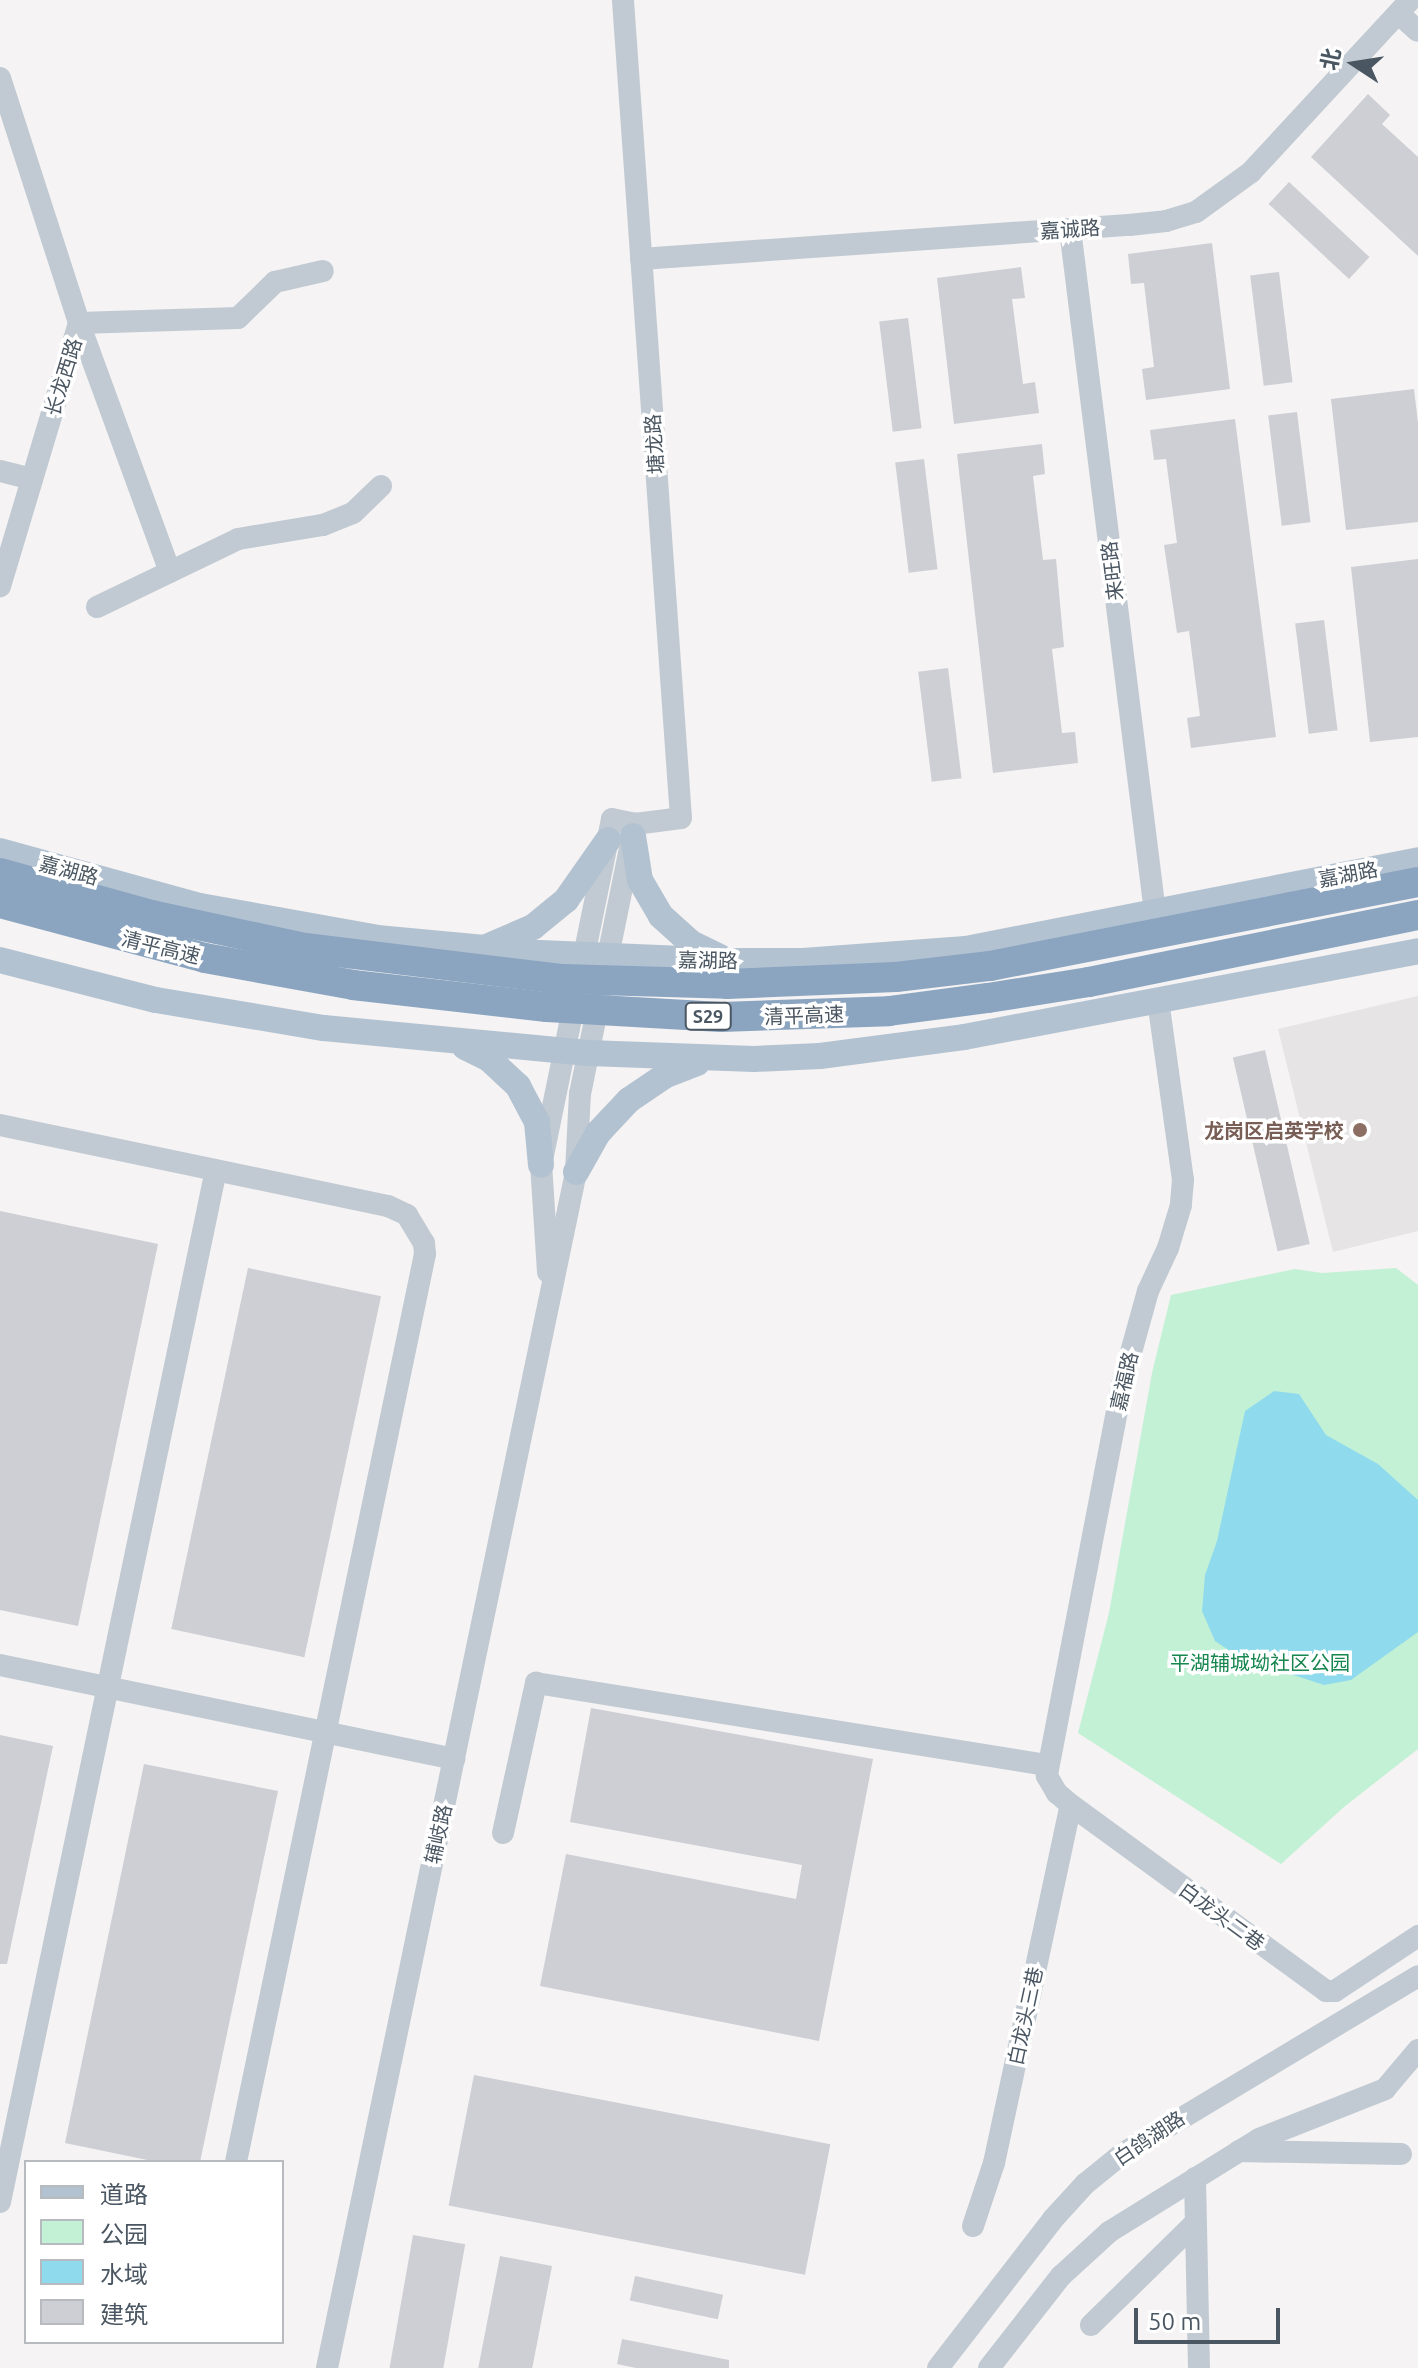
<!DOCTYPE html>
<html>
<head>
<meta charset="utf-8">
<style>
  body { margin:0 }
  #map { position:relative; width:1418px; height:2368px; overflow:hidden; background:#f5f3f3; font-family:Ubuntu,"Noto Sans SC",sans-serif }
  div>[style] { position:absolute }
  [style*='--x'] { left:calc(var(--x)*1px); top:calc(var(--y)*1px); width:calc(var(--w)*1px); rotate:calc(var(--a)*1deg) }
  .education>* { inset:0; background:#e6e4e5 }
  .green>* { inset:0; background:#c3f1d5 }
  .water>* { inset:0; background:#90daee }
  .building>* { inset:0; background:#cdcfd5; transform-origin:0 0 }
  .minor>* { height:22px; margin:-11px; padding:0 11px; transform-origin:11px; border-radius:11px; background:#c1cad2 }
  .major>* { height:26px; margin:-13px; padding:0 13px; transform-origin:13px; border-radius:13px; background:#b3c2d1 }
  .highway>* { height:30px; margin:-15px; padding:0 15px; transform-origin:15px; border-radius:15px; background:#8ba5c1 }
  .dots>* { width:22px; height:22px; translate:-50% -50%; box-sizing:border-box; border:4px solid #fff; border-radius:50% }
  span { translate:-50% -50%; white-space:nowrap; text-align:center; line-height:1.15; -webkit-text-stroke:7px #fff; paint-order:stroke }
  .shield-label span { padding:2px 6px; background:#fff; border:2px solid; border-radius:6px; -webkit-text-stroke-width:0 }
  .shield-label { font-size:18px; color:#4a5661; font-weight:700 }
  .street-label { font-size:20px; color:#4a5661 }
  .education-label { font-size:20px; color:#785e54; font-weight:700 }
  .right { translate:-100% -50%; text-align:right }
  .park-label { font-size:20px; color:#17864f }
  .legend { position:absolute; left:24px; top:2160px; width:260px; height:184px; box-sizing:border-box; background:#fff; border:2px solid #b7bbc0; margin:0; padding:10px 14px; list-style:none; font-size:24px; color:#4a5661 }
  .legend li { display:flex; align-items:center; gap:16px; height:40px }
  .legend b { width:40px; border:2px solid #b7bbc0 }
  .north { position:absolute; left:1314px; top:24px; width:80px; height:80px; -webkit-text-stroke:6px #fff; paint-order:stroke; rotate:282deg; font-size:22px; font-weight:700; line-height:32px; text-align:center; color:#4a5661 }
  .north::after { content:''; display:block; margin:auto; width:28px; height:36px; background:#4a5661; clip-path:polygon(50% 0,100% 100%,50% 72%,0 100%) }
  .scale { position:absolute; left:1134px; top:2308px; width:146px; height:36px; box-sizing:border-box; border:4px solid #4a5661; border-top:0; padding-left:10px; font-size:24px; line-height:28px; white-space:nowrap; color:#4a5661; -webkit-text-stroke:6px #fff; paint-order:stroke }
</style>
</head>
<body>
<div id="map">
  <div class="education">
    <div style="clip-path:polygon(1418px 996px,1418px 1231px,1333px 1252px,1278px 1029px)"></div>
  </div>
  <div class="green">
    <div style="clip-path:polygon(1396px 1268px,1418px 1285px,1418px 1749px,1344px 1807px,1281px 1864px,1078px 1733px,1109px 1613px,1152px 1373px,1171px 1295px,1295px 1269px,1322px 1273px)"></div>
  </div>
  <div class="water">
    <div style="clip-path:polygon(1274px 1391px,1299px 1394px,1326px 1435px,1378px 1464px,1418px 1500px,1418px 1632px,1351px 1680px,1324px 1685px,1239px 1657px,1215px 1641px,1202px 1611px,1205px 1575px,1217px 1541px,1245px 1411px)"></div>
  </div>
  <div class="building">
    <div style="clip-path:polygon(1368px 94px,1390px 115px,1382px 124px,1418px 157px,1418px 256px,1311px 157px)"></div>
    <div style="left:1289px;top:182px;width:110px;height:30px;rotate:43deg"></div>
    <div style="clip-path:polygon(1212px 243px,1230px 389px,1146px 400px,1142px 369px,1154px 367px,1144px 283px,1131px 284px,1128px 254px)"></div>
    <div style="clip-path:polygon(1021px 267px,1025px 298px,1012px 299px,1023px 384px,1035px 382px,1039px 413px,954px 424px,937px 278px)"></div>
    <div style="left:1279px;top:272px;width:111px;height:29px;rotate:83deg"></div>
    <div style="left:908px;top:318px;width:111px;height:29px;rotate:83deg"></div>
    <div style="clip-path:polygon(1414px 389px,1418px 423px,1418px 522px,1346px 530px,1331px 399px)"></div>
    <div style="left:1297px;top:412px;width:111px;height:29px;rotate:83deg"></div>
    <div style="clip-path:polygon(1235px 419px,1276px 737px,1191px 748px,1187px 718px,1200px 716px,1189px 631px,1177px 633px,1164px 545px,1177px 543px,1166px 459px,1154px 460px,1150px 430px)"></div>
    <div style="clip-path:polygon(1042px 444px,1045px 474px,1033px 476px,1043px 560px,1056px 559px,1064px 647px,1052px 649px,1062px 733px,1075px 732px,1078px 763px,993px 773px,957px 454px)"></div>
    <div style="left:924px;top:459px;width:111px;height:29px;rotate:83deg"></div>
    <div style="clip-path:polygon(1418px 559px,1418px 737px,1370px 742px,1351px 567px)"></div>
    <div style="left:1324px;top:620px;width:111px;height:29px;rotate:83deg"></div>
    <div style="left:948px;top:668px;width:111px;height:30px;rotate:83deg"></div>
    <div style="left:1265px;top:1050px;width:199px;height:33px;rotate:77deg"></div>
    <div style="clip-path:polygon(0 1211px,158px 1244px,78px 1626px,0 1610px)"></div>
    <div style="left:248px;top:1268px;width:136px;height:369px;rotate:12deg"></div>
    <div style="clip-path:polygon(591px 1708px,873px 1759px,819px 2041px,540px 1986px,566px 1854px,796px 1899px,802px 1865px,570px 1822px)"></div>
    <div style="clip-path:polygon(0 1735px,53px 1746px,7px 1964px,0 1964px)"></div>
    <div style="clip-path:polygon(144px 1764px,278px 1791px,200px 2162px,157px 2162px,65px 2143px)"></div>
    <div style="left:474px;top:2075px;width:363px;height:133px;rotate:11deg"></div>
    <div style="left:413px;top:2235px;width:53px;height:135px;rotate:10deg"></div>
    <div style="left:500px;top:2256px;width:53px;height:114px;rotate:11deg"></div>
    <div style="left:635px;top:2276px;width:90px;height:25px;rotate:12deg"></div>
    <div style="clip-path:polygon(622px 2339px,729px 2360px,729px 2368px,636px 2368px,617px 2364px)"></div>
  </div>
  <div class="minor">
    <div style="--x:1399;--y:14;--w:25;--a:42"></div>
    <div style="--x:0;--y:78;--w:257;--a:72.1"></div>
    <div style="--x:79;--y:323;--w:275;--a:106.7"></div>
    <div style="--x:1070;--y:229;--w:688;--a:82.91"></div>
    <div style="--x:641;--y:259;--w:489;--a:-4"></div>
    <div style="--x:1129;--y:225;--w:37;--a:-6"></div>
    <div style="--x:1166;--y:221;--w:31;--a:-17"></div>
    <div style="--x:1196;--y:212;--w:68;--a:-36"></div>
    <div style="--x:1251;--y:172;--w:234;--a:-47.2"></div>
    <div style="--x:0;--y:471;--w:33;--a:14"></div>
    <div style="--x:170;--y:572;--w:265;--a:-110.1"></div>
    <div style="--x:79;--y:323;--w:159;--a:-1.8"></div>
    <div style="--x:238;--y:318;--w:52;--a:-44.2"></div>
    <div style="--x:275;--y:282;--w:49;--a:-12.9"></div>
    <div style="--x:97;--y:607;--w:157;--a:-25.7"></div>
    <div style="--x:238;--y:539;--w:86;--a:-9.4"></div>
    <div style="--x:323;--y:525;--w:32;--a:-22"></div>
    <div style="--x:353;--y:513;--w:39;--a:-44"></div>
    <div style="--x:1158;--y:1000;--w:182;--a:82.1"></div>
    <div style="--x:1183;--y:1180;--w:25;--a:95"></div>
    <div style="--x:1181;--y:1205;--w:45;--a:106.8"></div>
    <div style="--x:1168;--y:1248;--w:47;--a:114.9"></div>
    <div style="--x:1148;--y:1291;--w:98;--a:105.5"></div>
    <div style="--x:1122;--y:1385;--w:398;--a:100.9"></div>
    <div style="--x:1047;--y:1776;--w:20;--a:60"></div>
    <div style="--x:1057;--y:1793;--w:18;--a:41"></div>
    <div style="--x:1071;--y:1805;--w:316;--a:36.1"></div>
    <div style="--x:1326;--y:1991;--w:9;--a:0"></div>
    <div style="--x:1335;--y:1991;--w:100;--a:-33.5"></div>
    <div style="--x:0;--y:1125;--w:396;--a:11.8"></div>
    <div style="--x:388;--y:1206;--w:21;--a:25"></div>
    <div style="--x:407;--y:1215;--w:33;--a:59"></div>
    <div style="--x:424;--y:1243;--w:11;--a:85"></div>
    <div style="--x:425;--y:1254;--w:927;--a:101.76"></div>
    <div style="--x:548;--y:1272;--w:107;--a:-93.7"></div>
    <div style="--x:541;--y:1165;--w:353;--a:-78.4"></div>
    <div style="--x:612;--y:819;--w:24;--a:12"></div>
    <div style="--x:635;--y:824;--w:46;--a:-7.4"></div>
    <div style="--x:681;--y:818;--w:820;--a:-94.06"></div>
    <div style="--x:0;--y:1665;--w:464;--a:11.7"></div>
    <div style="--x:503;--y:1833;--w:154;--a:-77.6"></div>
    <div style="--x:536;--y:1683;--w:518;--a:9.12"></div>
    <div style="--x:1239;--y:2151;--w:162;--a:1.1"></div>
    <div style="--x:1195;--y:2178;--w:190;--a:88.8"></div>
    <div style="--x:0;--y:2202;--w:1054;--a:-78.18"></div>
    <div style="--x:973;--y:2226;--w:66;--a:-71.6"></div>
    <div style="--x:994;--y:2163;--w:366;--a:-77.9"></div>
    <div style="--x:1091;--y:2325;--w:146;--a:-44.4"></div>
    <div style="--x:327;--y:2368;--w:1222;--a:-78.24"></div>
    <div style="--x:576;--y:1172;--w:78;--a:-87.1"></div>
    <div style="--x:580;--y:1094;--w:276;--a:-78.5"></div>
    <div style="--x:938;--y:2368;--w:188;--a:-52.3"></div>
    <div style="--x:1053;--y:2219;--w:47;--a:-47.6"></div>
    <div style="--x:1085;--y:2184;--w:48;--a:-39"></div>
    <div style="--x:1122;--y:2154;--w:345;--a:-31"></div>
    <div style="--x:989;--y:2368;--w:117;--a:-52"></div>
    <div style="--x:1061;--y:2276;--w:65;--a:-42.5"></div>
    <div style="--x:1109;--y:2232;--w:176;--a:-31.8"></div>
    <div style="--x:1259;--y:2139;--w:136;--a:-21.6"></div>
    <div style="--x:1385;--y:2089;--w:51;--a:-49.8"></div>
  </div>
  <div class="major">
    <div style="--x:633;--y:836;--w:45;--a:81"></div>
    <div style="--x:640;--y:880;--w:42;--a:59.7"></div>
    <div style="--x:661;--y:916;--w:40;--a:42"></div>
    <div style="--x:691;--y:943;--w:32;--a:26"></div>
    <div style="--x:0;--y:851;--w:207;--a:15.4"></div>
    <div style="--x:200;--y:906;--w:180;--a:10.2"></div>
    <div style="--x:377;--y:938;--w:164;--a:5.3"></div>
    <div style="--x:540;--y:953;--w:191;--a:2.4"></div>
    <div style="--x:731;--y:961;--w:72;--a:0"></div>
    <div style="--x:803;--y:961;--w:163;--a:-4.2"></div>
    <div style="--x:966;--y:949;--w:461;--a:-11.1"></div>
    <div style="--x:489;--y:946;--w:48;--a:-23.4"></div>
    <div style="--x:533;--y:927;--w:43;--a:-39.3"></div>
    <div style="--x:566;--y:900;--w:73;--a:-55"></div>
    <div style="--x:0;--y:960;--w:161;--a:14.4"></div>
    <div style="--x:156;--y:1000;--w:170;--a:9.5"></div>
    <div style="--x:324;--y:1028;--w:265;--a:5.4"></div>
    <div style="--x:588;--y:1053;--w:166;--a:2.1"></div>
    <div style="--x:754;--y:1059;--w:66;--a:-2.6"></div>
    <div style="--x:820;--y:1056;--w:145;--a:-7.5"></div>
    <div style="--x:964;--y:1037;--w:462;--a:-10.7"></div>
    <div style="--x:465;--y:1047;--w:25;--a:26"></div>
    <div style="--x:488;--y:1058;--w:41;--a:43"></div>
    <div style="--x:518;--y:1086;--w:41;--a:62.2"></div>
    <div style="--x:537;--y:1122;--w:43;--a:84.7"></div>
    <div style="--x:576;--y:1172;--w:45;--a:-60.6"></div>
    <div style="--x:598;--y:1133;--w:45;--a:-46.8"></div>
    <div style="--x:629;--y:1100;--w:45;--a:-34"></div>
    <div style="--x:666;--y:1075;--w:33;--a:-21"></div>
  </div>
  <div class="highway">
    <div style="--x:0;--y:873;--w:157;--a:15.5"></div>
    <div style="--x:151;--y:915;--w:157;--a:12.1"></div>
    <div style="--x:305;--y:948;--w:260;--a:6.9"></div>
    <div style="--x:563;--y:979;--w:164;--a:1.7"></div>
    <div style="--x:727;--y:984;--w:169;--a:-2.4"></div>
    <div style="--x:896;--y:977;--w:95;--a:-6.7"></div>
    <div style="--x:990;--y:966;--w:436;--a:-11.1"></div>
    <div style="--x:0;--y:903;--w:212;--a:15"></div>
    <div style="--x:205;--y:958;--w:150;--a:10.3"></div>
    <div style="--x:353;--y:985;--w:195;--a:6.5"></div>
    <div style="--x:547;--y:1007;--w:174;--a:3.3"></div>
    <div style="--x:721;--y:1017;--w:168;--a:-2"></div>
    <div style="--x:889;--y:1011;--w:100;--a:-7.5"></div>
    <div style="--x:988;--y:998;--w:102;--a:-9"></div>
    <div style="--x:1089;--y:982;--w:336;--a:-11.5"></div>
  </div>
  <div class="dots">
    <div style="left:1360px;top:1130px;background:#8d6e63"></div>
  </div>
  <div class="shield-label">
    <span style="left:708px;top:1016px">S29</span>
  </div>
  <div class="street-label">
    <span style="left:1070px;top:229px;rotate:-4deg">嘉诚路</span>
    <span style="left:63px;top:377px;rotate:-73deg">长龙西路</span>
    <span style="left:654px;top:444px;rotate:-94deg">塘龙路</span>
    <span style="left:1112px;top:571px;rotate:-97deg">来旺路</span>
    <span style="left:69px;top:870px;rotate:15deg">嘉湖路</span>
    <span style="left:1348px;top:874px;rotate:-11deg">嘉湖路</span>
    <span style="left:161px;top:947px;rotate:14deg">清平高速</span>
    <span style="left:708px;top:960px;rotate:1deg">嘉湖路</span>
    <span style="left:804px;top:1015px;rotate:-2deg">清平高速</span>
    <span style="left:1124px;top:1381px;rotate:-77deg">嘉福路</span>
    <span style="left:438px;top:1834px;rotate:-78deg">辅岐路</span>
    <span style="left:1222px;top:1916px;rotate:36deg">白龙头二巷</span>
    <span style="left:1025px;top:2016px;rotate:-78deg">白龙头三巷</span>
    <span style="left:1149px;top:2138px;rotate:-34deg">白鸽湖路</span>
  </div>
  <div class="education-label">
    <span class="right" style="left:1344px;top:1130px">龙岗区启英学校</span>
  </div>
  <div class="park-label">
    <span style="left:1260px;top:1662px">平湖辅城坳社区公园</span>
  </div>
  <ul class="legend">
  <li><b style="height:10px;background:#b3c2d1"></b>道路</li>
  <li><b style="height:22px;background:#c3f1d5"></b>公园</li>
  <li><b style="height:22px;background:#90daee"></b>水域</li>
  <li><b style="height:22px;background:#cdcfd5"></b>建筑</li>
  </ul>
  <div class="north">北</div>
  <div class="scale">50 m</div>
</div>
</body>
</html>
